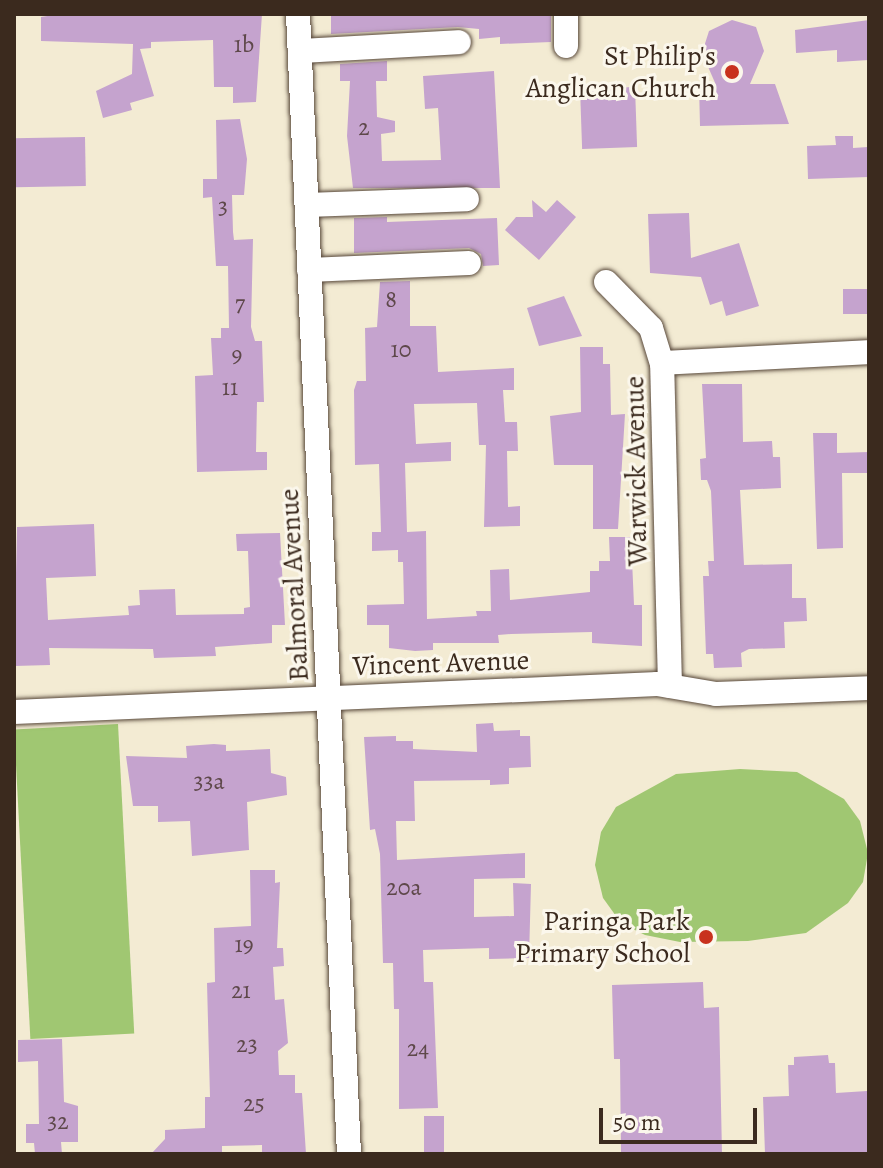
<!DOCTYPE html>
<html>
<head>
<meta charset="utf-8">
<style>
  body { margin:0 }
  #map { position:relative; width:883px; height:1168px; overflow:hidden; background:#f3ebd3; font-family:Alegreya,serif }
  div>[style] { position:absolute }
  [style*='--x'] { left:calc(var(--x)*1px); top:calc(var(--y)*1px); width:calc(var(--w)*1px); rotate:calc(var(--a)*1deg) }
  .green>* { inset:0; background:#a0c772; transform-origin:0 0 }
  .building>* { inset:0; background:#c5a3ce; transform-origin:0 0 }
  .roads { filter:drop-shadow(0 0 2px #574739) drop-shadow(0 0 2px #574739) }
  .minor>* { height:24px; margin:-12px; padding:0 12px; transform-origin:12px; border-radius:12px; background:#fff }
  .dots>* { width:22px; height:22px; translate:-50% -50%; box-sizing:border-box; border:4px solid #fbf7ec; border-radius:50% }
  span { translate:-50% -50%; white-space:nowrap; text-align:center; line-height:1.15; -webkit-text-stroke:6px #fbf7ec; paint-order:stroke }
  .number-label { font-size:24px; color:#5e484a }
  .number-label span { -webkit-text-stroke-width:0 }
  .poi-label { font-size:28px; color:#3b2a1e }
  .right { translate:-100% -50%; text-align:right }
  .street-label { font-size:28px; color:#3b2a1e }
  .frame { position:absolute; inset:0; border:16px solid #3b2a1e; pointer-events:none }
  .scale { position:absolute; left:599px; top:1108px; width:158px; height:36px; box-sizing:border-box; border:4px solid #3b2a1e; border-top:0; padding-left:10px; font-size:24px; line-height:28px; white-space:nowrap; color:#3b2a1e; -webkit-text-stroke:6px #fbf7ec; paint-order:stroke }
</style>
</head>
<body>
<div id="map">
  <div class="green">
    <div style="left:118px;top:724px;width:310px;height:104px;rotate:87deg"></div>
    <div style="clip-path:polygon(740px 769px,797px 772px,844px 799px,860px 821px,868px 853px,863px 882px,848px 903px,806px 933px,748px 941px,680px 942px,645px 935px,621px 923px,603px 898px,595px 865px,601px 832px,616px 807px,676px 774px)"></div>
  </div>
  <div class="building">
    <div style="clip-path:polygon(60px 14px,262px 14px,256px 102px,233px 103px,233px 87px,214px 87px,213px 40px,151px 42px,151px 48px,140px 49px,154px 96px,130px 103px,132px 110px,103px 118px,96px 91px,132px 74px,133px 44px,41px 41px,41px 17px)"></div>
    <div style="clip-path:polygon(331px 14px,551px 14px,551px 42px,500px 44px,500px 37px,479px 39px,479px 29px,458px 27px,331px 34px)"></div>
    <div style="clip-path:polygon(732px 20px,756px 27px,764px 51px,750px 84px,775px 84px,789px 124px,700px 126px,699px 85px,716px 85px,702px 53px,709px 31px)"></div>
    <div style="clip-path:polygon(869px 20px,869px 60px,837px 62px,837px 50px,796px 53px,795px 30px)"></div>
    <div style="clip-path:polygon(387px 61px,387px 81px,376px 81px,377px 117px,395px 121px,395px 132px,381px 134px,382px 161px,441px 160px,438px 108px,425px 109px,423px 76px,494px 71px,500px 188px,353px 188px,347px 136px,350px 81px,340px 81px,340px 64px)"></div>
    <div style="left:635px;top:87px;width:60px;height:55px;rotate:88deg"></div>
    <div style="clip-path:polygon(240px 119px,247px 159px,244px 195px,232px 195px,233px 232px,234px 240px,253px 239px,251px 327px,255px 341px,262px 341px,264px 402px,257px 402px,256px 452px,267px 452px,267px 470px,197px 472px,195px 376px,213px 375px,211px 338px,221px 338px,221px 328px,229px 328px,228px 266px,216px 266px,212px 197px,203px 198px,203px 179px,217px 179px,216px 120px)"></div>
    <div style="clip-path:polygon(835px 136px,853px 136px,853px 148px,868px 147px,869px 177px,808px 179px,807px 146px,836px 145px)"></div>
    <div style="left:85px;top:137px;width:49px;height:71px;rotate:89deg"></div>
    <div style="clip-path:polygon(532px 200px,546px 212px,557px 200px,576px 217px,539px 260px,505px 230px,516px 217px,533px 217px)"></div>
    <div style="clip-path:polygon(689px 213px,691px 258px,739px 243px,759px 306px,726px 316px,722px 301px,710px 305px,701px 277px,650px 273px,648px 214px)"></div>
    <div style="clip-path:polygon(387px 217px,387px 222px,497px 218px,499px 265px,483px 266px,481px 254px,469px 248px,354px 253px,354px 218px)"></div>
    <div style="clip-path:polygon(410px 281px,410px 326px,436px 326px,438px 372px,514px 368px,514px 390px,503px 390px,505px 422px,517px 422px,518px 451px,507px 451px,508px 507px,520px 506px,520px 526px,484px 527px,486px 445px,479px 445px,477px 403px,414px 404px,416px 444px,451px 442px,451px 461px,405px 463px,407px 532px,426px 531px,427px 619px,477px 616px,476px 611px,491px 611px,490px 570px,509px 569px,510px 600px,590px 592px,590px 571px,599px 571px,599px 561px,610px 561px,609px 537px,631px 537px,634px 605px,642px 605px,642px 646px,592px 643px,592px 632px,511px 634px,498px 635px,499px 643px,433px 643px,433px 650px,415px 651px,389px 648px,389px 625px,367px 625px,367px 605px,404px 604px,403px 562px,398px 562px,398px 550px,372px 551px,372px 532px,381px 532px,379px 464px,355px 465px,354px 390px,357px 381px,366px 381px,365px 328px,377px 327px,380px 282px)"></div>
    <div style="left:869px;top:289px;width:25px;height:26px;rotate:90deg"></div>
    <div style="clip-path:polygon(564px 296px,582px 336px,539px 346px,527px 308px)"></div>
    <div style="clip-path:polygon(580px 347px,603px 347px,603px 364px,610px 364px,611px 415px,625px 414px,618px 529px,593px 529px,593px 465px,554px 465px,550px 416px,581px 412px)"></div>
    <div style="clip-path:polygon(702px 384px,742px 384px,743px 442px,772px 441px,773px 457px,780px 457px,781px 488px,740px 490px,744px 565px,792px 564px,792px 598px,806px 598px,807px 621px,784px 622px,785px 648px,749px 649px,741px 653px,742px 667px,714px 668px,713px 654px,706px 654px,703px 576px,709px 576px,708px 561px,714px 561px,711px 491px,707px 480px,701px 480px,700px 459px,706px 458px)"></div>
    <div style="clip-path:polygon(813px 433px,837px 433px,837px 453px,869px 452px,869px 473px,842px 473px,843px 548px,817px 549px)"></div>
    <div style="clip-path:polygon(94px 524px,96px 576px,46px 578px,48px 620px,129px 615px,128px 606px,140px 605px,139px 590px,175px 589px,176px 615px,244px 614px,244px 608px,250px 607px,248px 551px,237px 551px,236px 534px,280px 533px,285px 625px,272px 625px,272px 643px,215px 647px,216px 656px,154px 658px,153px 649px,49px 648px,50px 665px,14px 666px,17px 527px)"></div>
    <div style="clip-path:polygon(493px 723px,494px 731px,520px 730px,520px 736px,530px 736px,531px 767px,509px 768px,509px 784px,490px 785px,490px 780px,414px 781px,415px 821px,396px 821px,397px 860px,525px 853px,525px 878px,474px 879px,474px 917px,514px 916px,513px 883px,531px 884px,529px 958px,489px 959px,489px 948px,423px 950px,424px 982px,433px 982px,438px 1108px,399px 1109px,399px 1009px,394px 1009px,393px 963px,383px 963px,380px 854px,375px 829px,370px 830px,364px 737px,396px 736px,396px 741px,413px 741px,413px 749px,477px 752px,476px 724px)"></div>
    <div style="clip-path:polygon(214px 744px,226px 745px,226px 751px,270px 749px,271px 773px,286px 777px,287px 795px,247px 802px,249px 850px,192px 856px,190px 821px,158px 822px,158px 806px,133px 806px,126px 756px,187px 758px,186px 746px)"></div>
    <div style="clip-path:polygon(250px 870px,275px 870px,275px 883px,280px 882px,277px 948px,283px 948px,284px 966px,273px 967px,275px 1000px,284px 999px,288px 1043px,278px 1051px,279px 1075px,295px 1075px,295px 1093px,302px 1093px,306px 1154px,262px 1154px,262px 1145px,222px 1146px,222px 1154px,151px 1154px,165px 1139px,165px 1130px,205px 1128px,205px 1097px,210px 1097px,207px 983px,215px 982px,214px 928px,251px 926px)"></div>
    <div style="clip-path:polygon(703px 982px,704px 1008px,719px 1007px,722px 1154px,621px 1154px,620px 1059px,614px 1059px,612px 985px)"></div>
    <div style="clip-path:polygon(62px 1039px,64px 1102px,78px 1106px,78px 1142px,61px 1142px,62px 1154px,35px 1154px,34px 1143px,26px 1143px,26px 1124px,39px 1124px,38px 1061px,18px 1062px,18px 1040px)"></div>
    <div style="clip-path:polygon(828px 1055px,829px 1063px,835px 1063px,836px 1093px,867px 1091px,869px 1154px,765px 1154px,763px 1097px,789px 1096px,788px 1065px,794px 1065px,794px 1057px)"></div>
    <div style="left:424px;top:1116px;width:20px;height:38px"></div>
  </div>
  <div class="roads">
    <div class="minor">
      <div style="--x:298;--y:14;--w:1141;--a:87.44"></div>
      <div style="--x:566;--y:14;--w:32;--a:90"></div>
      <div style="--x:300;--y:51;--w:159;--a:-3.2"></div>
      <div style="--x:307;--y:205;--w:160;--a:-2.1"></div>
      <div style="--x:309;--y:270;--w:160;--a:-2.5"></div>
      <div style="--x:606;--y:282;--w:64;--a:45.6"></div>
      <div style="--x:651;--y:328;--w:37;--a:73"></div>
      <div style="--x:670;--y:686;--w:323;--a:-91.4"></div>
      <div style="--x:662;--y:363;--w:207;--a:-3"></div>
      <div style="--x:14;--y:712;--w:644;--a:-2.49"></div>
      <div style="--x:657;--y:684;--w:60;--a:9.6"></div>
      <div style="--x:716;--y:694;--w:153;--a:-2.2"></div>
    </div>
  </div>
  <div class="dots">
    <div style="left:732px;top:72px;background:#c8321e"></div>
    <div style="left:706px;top:937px;background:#c8321e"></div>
  </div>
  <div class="number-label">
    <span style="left:244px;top:45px">1b</span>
    <span style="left:364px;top:128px">2</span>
    <span style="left:223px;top:207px">3</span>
    <span style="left:391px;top:300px">8</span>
    <span style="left:240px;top:304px">7</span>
    <span style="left:401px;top:350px">10</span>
    <span style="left:237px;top:355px">9</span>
    <span style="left:230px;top:388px">11</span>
    <span style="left:209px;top:782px">33a</span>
    <span style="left:404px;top:888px">20a</span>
    <span style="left:244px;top:945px">19</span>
    <span style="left:241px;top:991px">21</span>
    <span style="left:247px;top:1045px">23</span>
    <span style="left:418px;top:1049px">24</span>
    <span style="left:254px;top:1104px">25</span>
    <span style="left:58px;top:1122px">32</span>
  </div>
  <div class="poi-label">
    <span class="right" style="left:716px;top:72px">St Philip's<br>Anglican Church</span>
    <span class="right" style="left:690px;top:937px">Paringa Park<br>Primary School</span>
  </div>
  <div class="street-label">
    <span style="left:636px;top:471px;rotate:-91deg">Warwick Avenue</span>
    <span style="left:294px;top:585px;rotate:-93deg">Balmoral Avenue</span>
    <span style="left:441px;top:663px;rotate:-2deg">Vincent Avenue</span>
  </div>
  <div class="frame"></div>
  <div class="scale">50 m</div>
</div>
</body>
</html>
